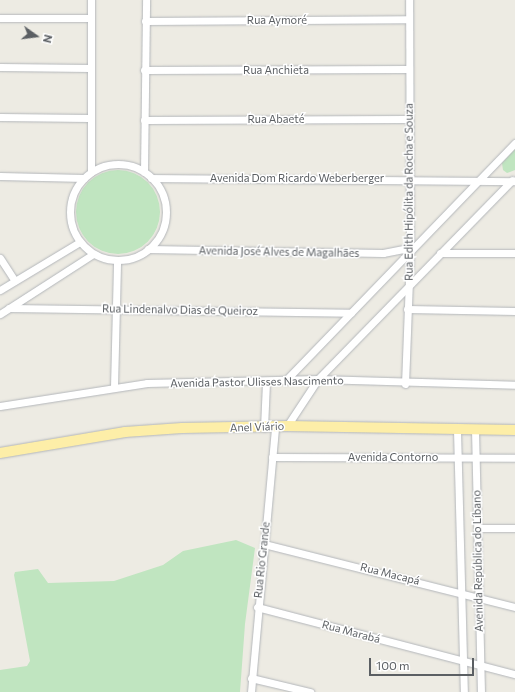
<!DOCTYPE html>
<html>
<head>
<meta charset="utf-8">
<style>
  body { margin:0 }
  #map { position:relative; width:515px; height:692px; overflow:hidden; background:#edebe3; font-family:Commissioner,sans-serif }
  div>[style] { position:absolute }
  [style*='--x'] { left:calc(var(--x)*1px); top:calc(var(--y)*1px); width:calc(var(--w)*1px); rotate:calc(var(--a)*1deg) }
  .green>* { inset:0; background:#c0e5c0 }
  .round { border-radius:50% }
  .roads { filter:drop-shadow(0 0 1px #b3b6ba) drop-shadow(0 0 1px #b3b6ba) }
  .street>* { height:7px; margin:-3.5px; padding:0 3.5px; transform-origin:3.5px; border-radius:3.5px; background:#fff }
  .street>.ring { margin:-3.5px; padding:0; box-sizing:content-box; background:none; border:7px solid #fff; border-radius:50% }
  .primary>* { height:10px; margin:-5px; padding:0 5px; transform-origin:5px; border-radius:5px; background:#fdeea8 }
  span { translate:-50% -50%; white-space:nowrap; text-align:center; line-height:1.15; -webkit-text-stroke:3px #fff; paint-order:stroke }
  .street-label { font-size:11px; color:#5b5f63 }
  .north { position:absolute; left:16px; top:16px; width:40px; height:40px; -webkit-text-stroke:3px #fff; paint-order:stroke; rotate:104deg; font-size:11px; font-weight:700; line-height:16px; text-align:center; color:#5b5f63 }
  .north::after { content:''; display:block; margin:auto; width:14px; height:18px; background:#5b5f63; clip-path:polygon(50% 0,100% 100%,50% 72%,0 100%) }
  .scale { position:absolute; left:369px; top:658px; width:105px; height:18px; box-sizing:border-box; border:2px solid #5b5f63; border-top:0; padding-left:5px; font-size:12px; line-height:14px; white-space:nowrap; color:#5b5f63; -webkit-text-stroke:3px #fff; paint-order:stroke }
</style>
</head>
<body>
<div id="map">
  <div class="green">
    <div style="clip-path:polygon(515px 149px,515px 170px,507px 173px,503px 170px,502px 163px)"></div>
    <div class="round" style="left:76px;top:170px;width:84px;height:84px"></div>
    <div style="clip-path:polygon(236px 540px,255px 548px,245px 624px,240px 692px,0 692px,0 670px,27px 666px,30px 661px,14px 575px,15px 572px,38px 569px,48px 583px,114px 581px,163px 565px,183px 551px)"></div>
  </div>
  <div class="roads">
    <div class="street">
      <div style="--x:91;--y:0;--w:172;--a:90"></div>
      <div style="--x:0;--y:18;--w:91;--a:0"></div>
      <div style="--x:145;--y:21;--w:264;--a:-0.4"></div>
      <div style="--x:0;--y:67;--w:90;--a:0.6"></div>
      <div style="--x:144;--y:70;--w:265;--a:-0.2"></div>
      <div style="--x:0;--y:117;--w:89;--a:0.6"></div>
      <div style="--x:144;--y:120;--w:264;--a:-0.2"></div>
      <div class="ring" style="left:70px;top:164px;width:89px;height:89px"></div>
      <div style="--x:144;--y:172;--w:172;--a:-89.3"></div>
      <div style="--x:0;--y:176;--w:84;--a:1.4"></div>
      <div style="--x:151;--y:178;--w:364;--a:0.5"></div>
      <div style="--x:148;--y:249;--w:235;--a:1"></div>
      <div style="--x:383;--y:253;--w:26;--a:-11"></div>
      <div style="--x:440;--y:253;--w:75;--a:0"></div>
      <div style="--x:0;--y:258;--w:27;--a:57"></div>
      <div style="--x:0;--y:290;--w:93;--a:-31"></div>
      <div style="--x:9;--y:308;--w:342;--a:0.8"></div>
      <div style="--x:407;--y:309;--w:108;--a:1.1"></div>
      <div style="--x:0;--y:314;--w:111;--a:-32.8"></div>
      <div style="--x:285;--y:381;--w:331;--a:-46"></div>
      <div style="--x:405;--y:384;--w:131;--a:-87.8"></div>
      <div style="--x:410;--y:253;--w:253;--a:-90.2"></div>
      <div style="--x:114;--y:387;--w:126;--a:-88.6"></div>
      <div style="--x:0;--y:406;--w:149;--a:-8.9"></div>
      <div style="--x:147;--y:383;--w:171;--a:-1.3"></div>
      <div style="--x:318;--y:379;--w:197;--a:1.7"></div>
      <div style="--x:287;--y:426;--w:56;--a:-56.6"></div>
      <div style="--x:318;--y:379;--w:278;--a:-45.7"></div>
      <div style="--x:264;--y:428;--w:46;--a:-87.5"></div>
      <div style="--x:475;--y:429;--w:263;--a:88.7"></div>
      <div style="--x:457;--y:430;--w:262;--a:88.5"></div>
      <div style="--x:272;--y:457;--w:243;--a:0.2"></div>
      <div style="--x:478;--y:528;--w:37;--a:0"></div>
      <div style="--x:264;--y:544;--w:259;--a:14.1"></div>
      <div style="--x:257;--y:607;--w:267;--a:14.6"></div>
      <div style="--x:251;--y:678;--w:61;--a:13.3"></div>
      <div style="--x:251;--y:692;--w:266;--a:-84.8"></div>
    </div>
    <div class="primary">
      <div style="--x:0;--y:453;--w:127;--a:-9.5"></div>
      <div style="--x:125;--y:432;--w:57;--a:-4"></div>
      <div style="--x:182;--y:428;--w:105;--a:-1.1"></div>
      <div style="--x:287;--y:426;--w:228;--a:1"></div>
    </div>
  </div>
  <div class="street-label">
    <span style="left:277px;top:20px">Rua Aymoré</span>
    <span style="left:276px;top:70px">Rua Anchieta</span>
    <span style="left:276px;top:119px">Rua Abaeté</span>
    <span style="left:297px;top:178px">Avenida Dom Ricardo Weberberger</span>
    <span style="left:409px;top:192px;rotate:-90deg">Rua Edith Hipólita da Rocha e Souza</span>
    <span style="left:279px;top:252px;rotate:1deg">Avenida José Alves de Magalhães</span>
    <span style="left:180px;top:310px;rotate:1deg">Rua Lindenalvo Dias de Queiroz</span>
    <span style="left:257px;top:382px;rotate:-1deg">Avenida Pastor Ulisses Nascimento</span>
    <span style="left:257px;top:427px;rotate:-2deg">Anel Viário</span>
    <span style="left:393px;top:457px">Avenida Contorno</span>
    <span style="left:262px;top:560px;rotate:-84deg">Rua Rio Grande</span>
    <span style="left:478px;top:561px;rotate:-91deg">Avenida República do Líbano</span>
    <span style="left:390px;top:574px;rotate:14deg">Rua Macapá</span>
    <span style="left:351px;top:632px;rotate:15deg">Rua Marabá</span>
  </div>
  <div class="north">N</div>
  <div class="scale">100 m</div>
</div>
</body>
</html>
